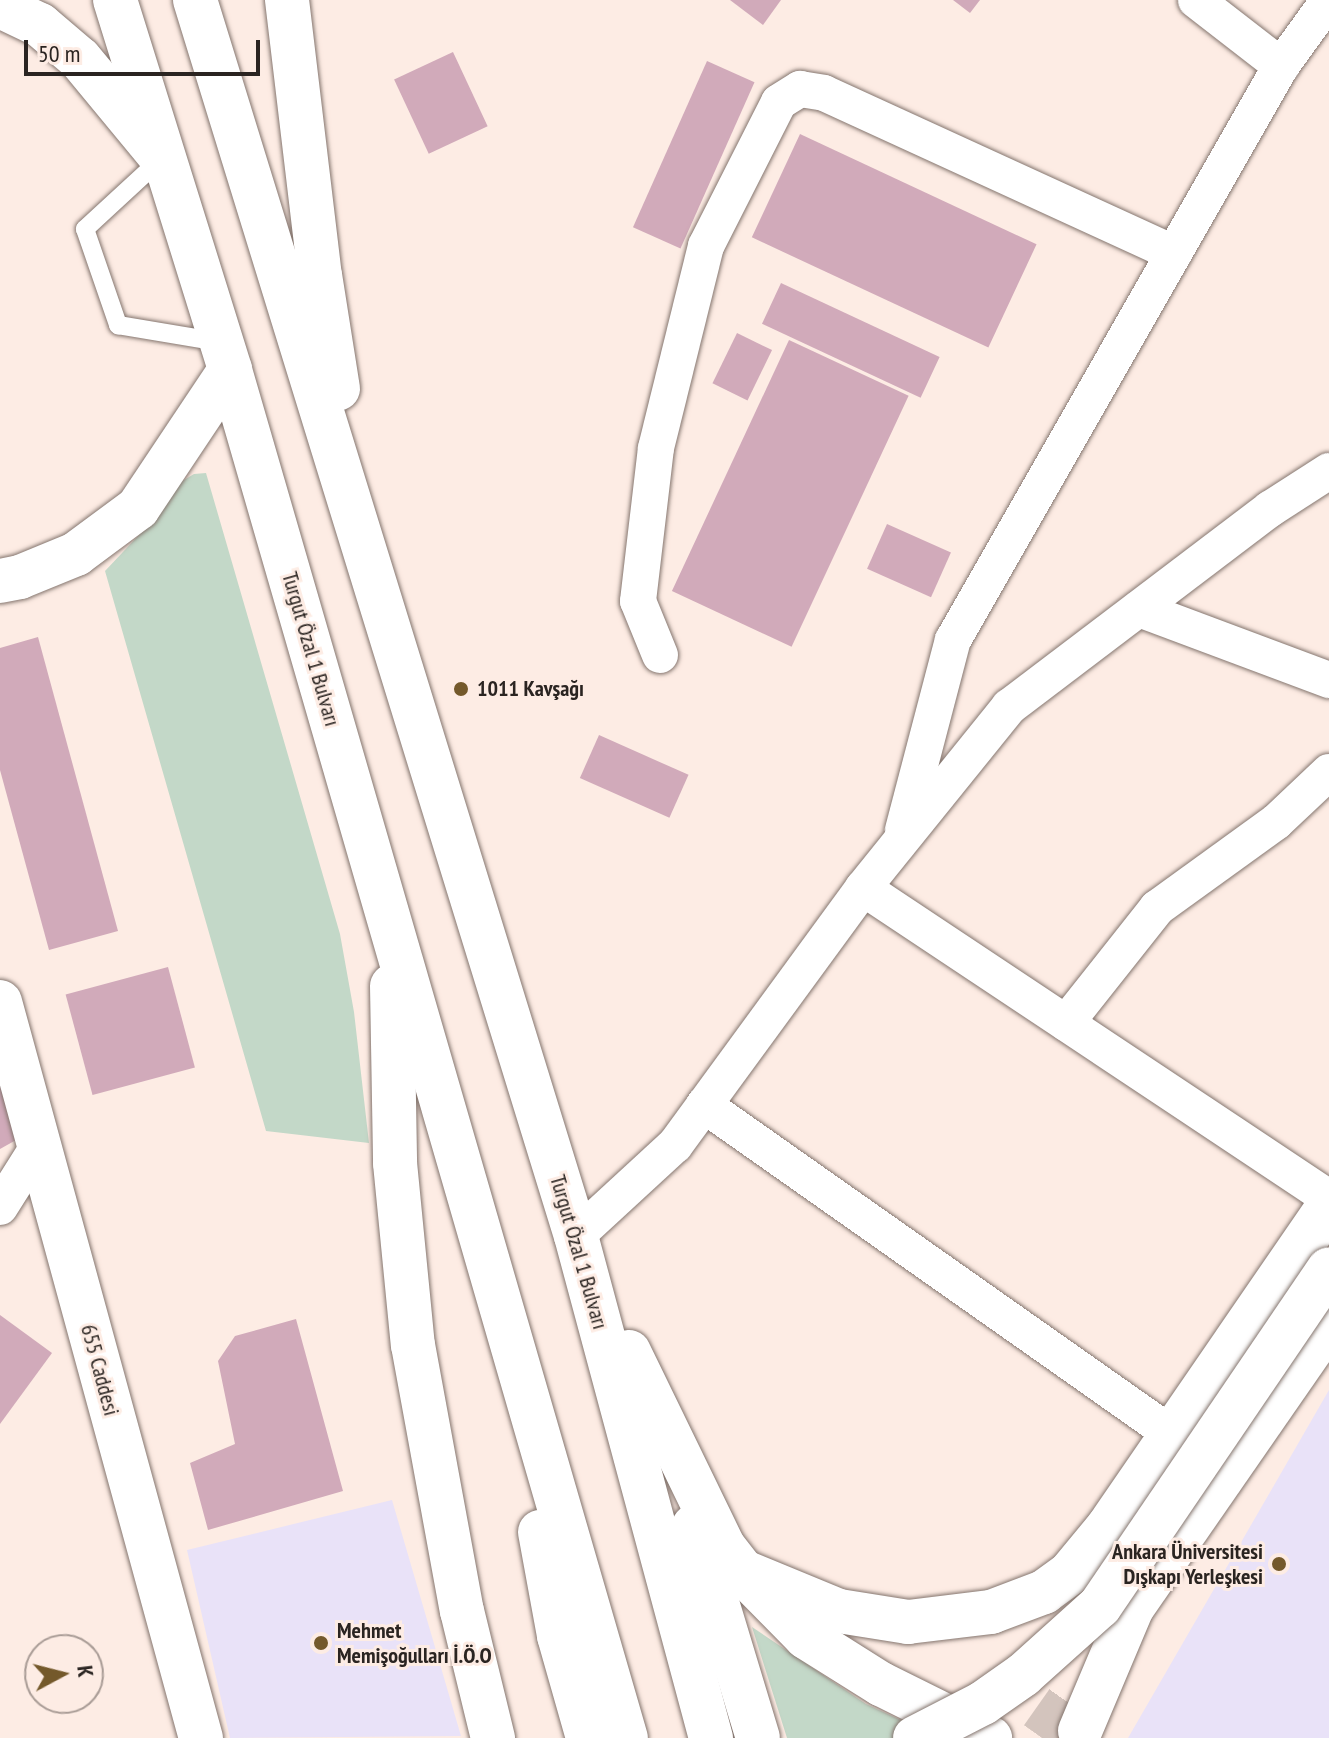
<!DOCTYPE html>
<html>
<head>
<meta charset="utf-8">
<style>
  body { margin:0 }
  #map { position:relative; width:1329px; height:1738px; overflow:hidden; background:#fdece4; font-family:"PT Sans Narrow",sans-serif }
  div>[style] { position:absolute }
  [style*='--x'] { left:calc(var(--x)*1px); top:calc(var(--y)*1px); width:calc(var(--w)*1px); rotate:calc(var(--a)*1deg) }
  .education>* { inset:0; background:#e9e2f8 }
  .green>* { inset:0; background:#c3d8c8 }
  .building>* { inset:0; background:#d1aaba; transform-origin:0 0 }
  .trunk-tunnel>* { height:44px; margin-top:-22px; transform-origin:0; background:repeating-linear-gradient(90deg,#d3c4bd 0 44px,transparent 0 66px) }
  .roads { filter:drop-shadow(0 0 2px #84756e) drop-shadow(0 0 2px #84756e) }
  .service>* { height:18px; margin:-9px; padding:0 9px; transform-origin:9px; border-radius:9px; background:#fff }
  .minor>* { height:36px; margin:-18px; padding:0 18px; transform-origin:18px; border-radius:18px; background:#fff }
  .tertiary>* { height:44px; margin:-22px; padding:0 22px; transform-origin:22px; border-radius:22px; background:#fff }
  .secondary>* { height:44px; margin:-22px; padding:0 22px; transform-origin:22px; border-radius:22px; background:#fff }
  .trunk>* { height:44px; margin:-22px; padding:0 22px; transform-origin:22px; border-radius:22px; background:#fff }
  .bridges { filter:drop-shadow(0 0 2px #84756e) drop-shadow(0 0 2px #84756e) }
  .trunk-bridge>* { height:44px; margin:-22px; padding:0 22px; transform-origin:22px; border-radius:22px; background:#fff }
  .dots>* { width:22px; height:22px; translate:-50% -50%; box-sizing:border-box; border:4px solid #fdece4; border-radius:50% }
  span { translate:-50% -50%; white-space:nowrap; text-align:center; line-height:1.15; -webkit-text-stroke:6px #fdece4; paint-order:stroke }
  .street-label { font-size:22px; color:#2a2421 }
  .poi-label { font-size:22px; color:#2a2421; font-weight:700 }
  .left { translate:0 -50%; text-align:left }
  .right { translate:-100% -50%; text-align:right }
  .north { position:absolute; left:24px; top:1634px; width:80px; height:80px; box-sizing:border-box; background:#fdece4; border:2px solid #a99c96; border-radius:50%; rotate:83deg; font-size:22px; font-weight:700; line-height:32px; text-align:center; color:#2a2421 }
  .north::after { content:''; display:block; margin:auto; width:28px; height:36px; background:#74592b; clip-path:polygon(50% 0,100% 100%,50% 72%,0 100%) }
  .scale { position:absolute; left:24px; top:40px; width:236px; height:36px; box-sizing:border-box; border:4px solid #2a2421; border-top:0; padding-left:10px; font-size:24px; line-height:28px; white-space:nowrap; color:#2a2421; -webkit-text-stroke:6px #fdece4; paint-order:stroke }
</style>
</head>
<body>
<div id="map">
  <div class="education">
    <div style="clip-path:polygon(1329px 1390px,1329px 1738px,1128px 1738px)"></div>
    <div style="clip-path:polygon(392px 1500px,461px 1736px,230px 1738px,187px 1550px)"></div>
  </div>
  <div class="green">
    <div style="clip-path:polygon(206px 473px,340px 934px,354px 1012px,369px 1143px,266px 1131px,105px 571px,156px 517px,179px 483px,194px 474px)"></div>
    <div style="clip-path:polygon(752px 1627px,866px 1704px,940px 1738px,787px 1738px)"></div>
  </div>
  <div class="building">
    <div style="clip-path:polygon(730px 0,781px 0,763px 25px)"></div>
    <div style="clip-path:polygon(953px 0,980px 0,970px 13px)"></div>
    <div style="left:453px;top:52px;width:82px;height:65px;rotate:65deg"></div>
    <div style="left:707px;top:61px;width:52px;height:182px;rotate:24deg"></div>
    <div style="left:800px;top:134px;width:261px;height:114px;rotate:25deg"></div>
    <div style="left:781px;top:283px;width:175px;height:45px;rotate:25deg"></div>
    <div style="left:737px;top:333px;width:39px;height:56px;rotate:26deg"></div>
    <div style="left:789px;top:340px;width:132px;height:277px;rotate:25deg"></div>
    <div style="left:887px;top:524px;width:70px;height:49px;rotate:24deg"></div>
    <div style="clip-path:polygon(38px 637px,118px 931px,49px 950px,0 770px,0 648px)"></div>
    <div style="left:599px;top:735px;width:98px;height:47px;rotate:24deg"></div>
    <div style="left:168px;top:967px;width:104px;height:106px;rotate:75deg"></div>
    <div style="clip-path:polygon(0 1066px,25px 1135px,0 1149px)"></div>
    <div style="clip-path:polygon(0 1315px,52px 1353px,0 1424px)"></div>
    <div style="clip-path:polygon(296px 1319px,343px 1491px,208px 1530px,190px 1463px,235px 1444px,218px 1361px,235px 1336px)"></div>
  </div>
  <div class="trunk-tunnel">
    <div style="--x:1042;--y:1738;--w:45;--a:-54.9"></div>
  </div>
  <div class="roads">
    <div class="service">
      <div style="--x:162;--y:158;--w:105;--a:137.3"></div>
      <div style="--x:85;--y:229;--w:102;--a:71"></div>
      <div style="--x:118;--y:325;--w:103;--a:9.5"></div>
    </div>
    <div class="minor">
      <div style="--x:1196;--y:0;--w:108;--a:37.8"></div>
      <div style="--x:1139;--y:609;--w:203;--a:20.5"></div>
      <div style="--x:660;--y:655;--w:58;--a:-112.2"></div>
      <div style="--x:638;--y:601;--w:154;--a:-83.3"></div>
      <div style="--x:656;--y:448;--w:208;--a:-76.1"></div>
      <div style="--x:706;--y:246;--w:161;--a:-63.1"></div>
      <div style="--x:779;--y:102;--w:25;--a:-32"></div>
      <div style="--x:800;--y:89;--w:24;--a:9"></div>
      <div style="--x:824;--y:93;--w:385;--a:24.6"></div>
      <div style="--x:903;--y:830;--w:196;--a:-75.3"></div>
      <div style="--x:953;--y:640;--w:661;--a:-60.26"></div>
      <div style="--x:1281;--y:66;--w:82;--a:-54"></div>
      <div style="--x:863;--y:888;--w:560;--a:33.63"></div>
      <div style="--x:1066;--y:1023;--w:147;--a:-51.6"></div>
      <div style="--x:1157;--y:908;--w:147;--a:-35.9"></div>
      <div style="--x:1276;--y:822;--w:73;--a:-43.3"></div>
      <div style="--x:704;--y:1105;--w:570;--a:35.14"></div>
      <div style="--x:0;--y:1207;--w:73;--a:-57.8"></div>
      <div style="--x:576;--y:1236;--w:134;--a:-42.6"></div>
      <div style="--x:675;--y:1145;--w:318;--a:-53.8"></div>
      <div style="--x:863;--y:888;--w:233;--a:-51.1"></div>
      <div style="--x:1009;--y:707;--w:328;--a:-37.2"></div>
      <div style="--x:1270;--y:509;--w:70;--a:-32.8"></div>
    </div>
    <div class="tertiary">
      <div style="--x:0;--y:581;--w:20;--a:-11"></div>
      <div style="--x:20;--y:577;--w:61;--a:-22.3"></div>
      <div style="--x:76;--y:554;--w:77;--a:-36.6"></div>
      <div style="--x:138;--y:508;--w:166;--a:-56.3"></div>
      <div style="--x:0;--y:1002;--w:763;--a:74.73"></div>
    </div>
    <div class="secondary">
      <div style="--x:0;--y:6;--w:44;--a:25.4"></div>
      <div style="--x:40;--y:25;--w:52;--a:40.4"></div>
      <div style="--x:80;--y:59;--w:129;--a:50.4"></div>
      <div style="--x:1132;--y:1608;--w:346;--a:-55.3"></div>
    </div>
    <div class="trunk">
      <div style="--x:115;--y:0;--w:387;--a:72.7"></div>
      <div style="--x:230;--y:370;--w:1424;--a:73.86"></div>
      <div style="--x:195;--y:0;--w:1293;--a:72.87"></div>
      <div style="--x:576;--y:1236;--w:520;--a:74.95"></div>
      <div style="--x:287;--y:0;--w:277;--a:83.2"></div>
      <div style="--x:320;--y:275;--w:115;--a:81"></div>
      <div style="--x:392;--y:986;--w:177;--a:89"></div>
      <div style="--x:395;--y:1163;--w:183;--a:84.4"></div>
      <div style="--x:413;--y:1345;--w:270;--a:79.6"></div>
      <div style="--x:462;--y:1611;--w:131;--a:76.3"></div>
      <div style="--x:629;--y:1352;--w:216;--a:64.1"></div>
      <div style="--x:723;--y:1546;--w:39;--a:52"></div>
      <div style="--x:747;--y:1577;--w:84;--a:45.5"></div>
      <div style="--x:806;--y:1637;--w:89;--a:32.1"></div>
      <div style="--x:881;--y:1684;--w:122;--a:26.4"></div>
      <div style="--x:694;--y:1526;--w:221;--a:73.2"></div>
      <div style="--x:540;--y:1532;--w:106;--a:79.6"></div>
      <div style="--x:559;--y:1636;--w:106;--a:74.1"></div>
      <div style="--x:742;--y:1571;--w:105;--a:22.4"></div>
      <div style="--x:839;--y:1611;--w:70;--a:9.1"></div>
      <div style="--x:908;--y:1622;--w:84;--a:-6.9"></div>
      <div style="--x:991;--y:1612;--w:57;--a:-20.7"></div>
      <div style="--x:1044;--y:1592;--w:32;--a:-36"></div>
      <div style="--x:1070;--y:1573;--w:60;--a:-50.4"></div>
      <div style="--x:1108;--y:1527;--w:390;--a:-55.5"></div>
      <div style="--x:1080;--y:1731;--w:134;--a:-67.1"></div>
    </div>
  </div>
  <div class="bridges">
    <div class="trunk-bridge">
      <div style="--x:915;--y:1738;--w:76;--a:-27.2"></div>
      <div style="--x:983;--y:1703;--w:49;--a:-35"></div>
      <div style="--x:1023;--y:1675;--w:103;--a:-41.9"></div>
      <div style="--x:1100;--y:1606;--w:407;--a:-55.8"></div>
    </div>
  </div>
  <div class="dots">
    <div style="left:461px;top:689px;background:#74592b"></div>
    <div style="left:1279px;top:1564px;background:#74592b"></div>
    <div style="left:321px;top:1643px;background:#74592b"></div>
  </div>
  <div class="street-label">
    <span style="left:311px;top:649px;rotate:74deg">Turgut Özal 1 Bulvarı</span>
    <span style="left:579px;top:1252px;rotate:74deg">Turgut Özal 1 Bulvarı</span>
    <span style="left:100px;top:1370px;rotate:75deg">655 Caddesi</span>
  </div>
  <div class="poi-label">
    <span class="left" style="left:477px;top:689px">1011 Kavşağı</span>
    <span class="right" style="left:1263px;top:1564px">Ankara Üniversitesi<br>Dışkapı Yerleşkesi</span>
    <span class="left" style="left:337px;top:1643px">Mehmet<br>Memişoğulları İ.Ö.O</span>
  </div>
  <div class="north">K</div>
  <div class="scale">50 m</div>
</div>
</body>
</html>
